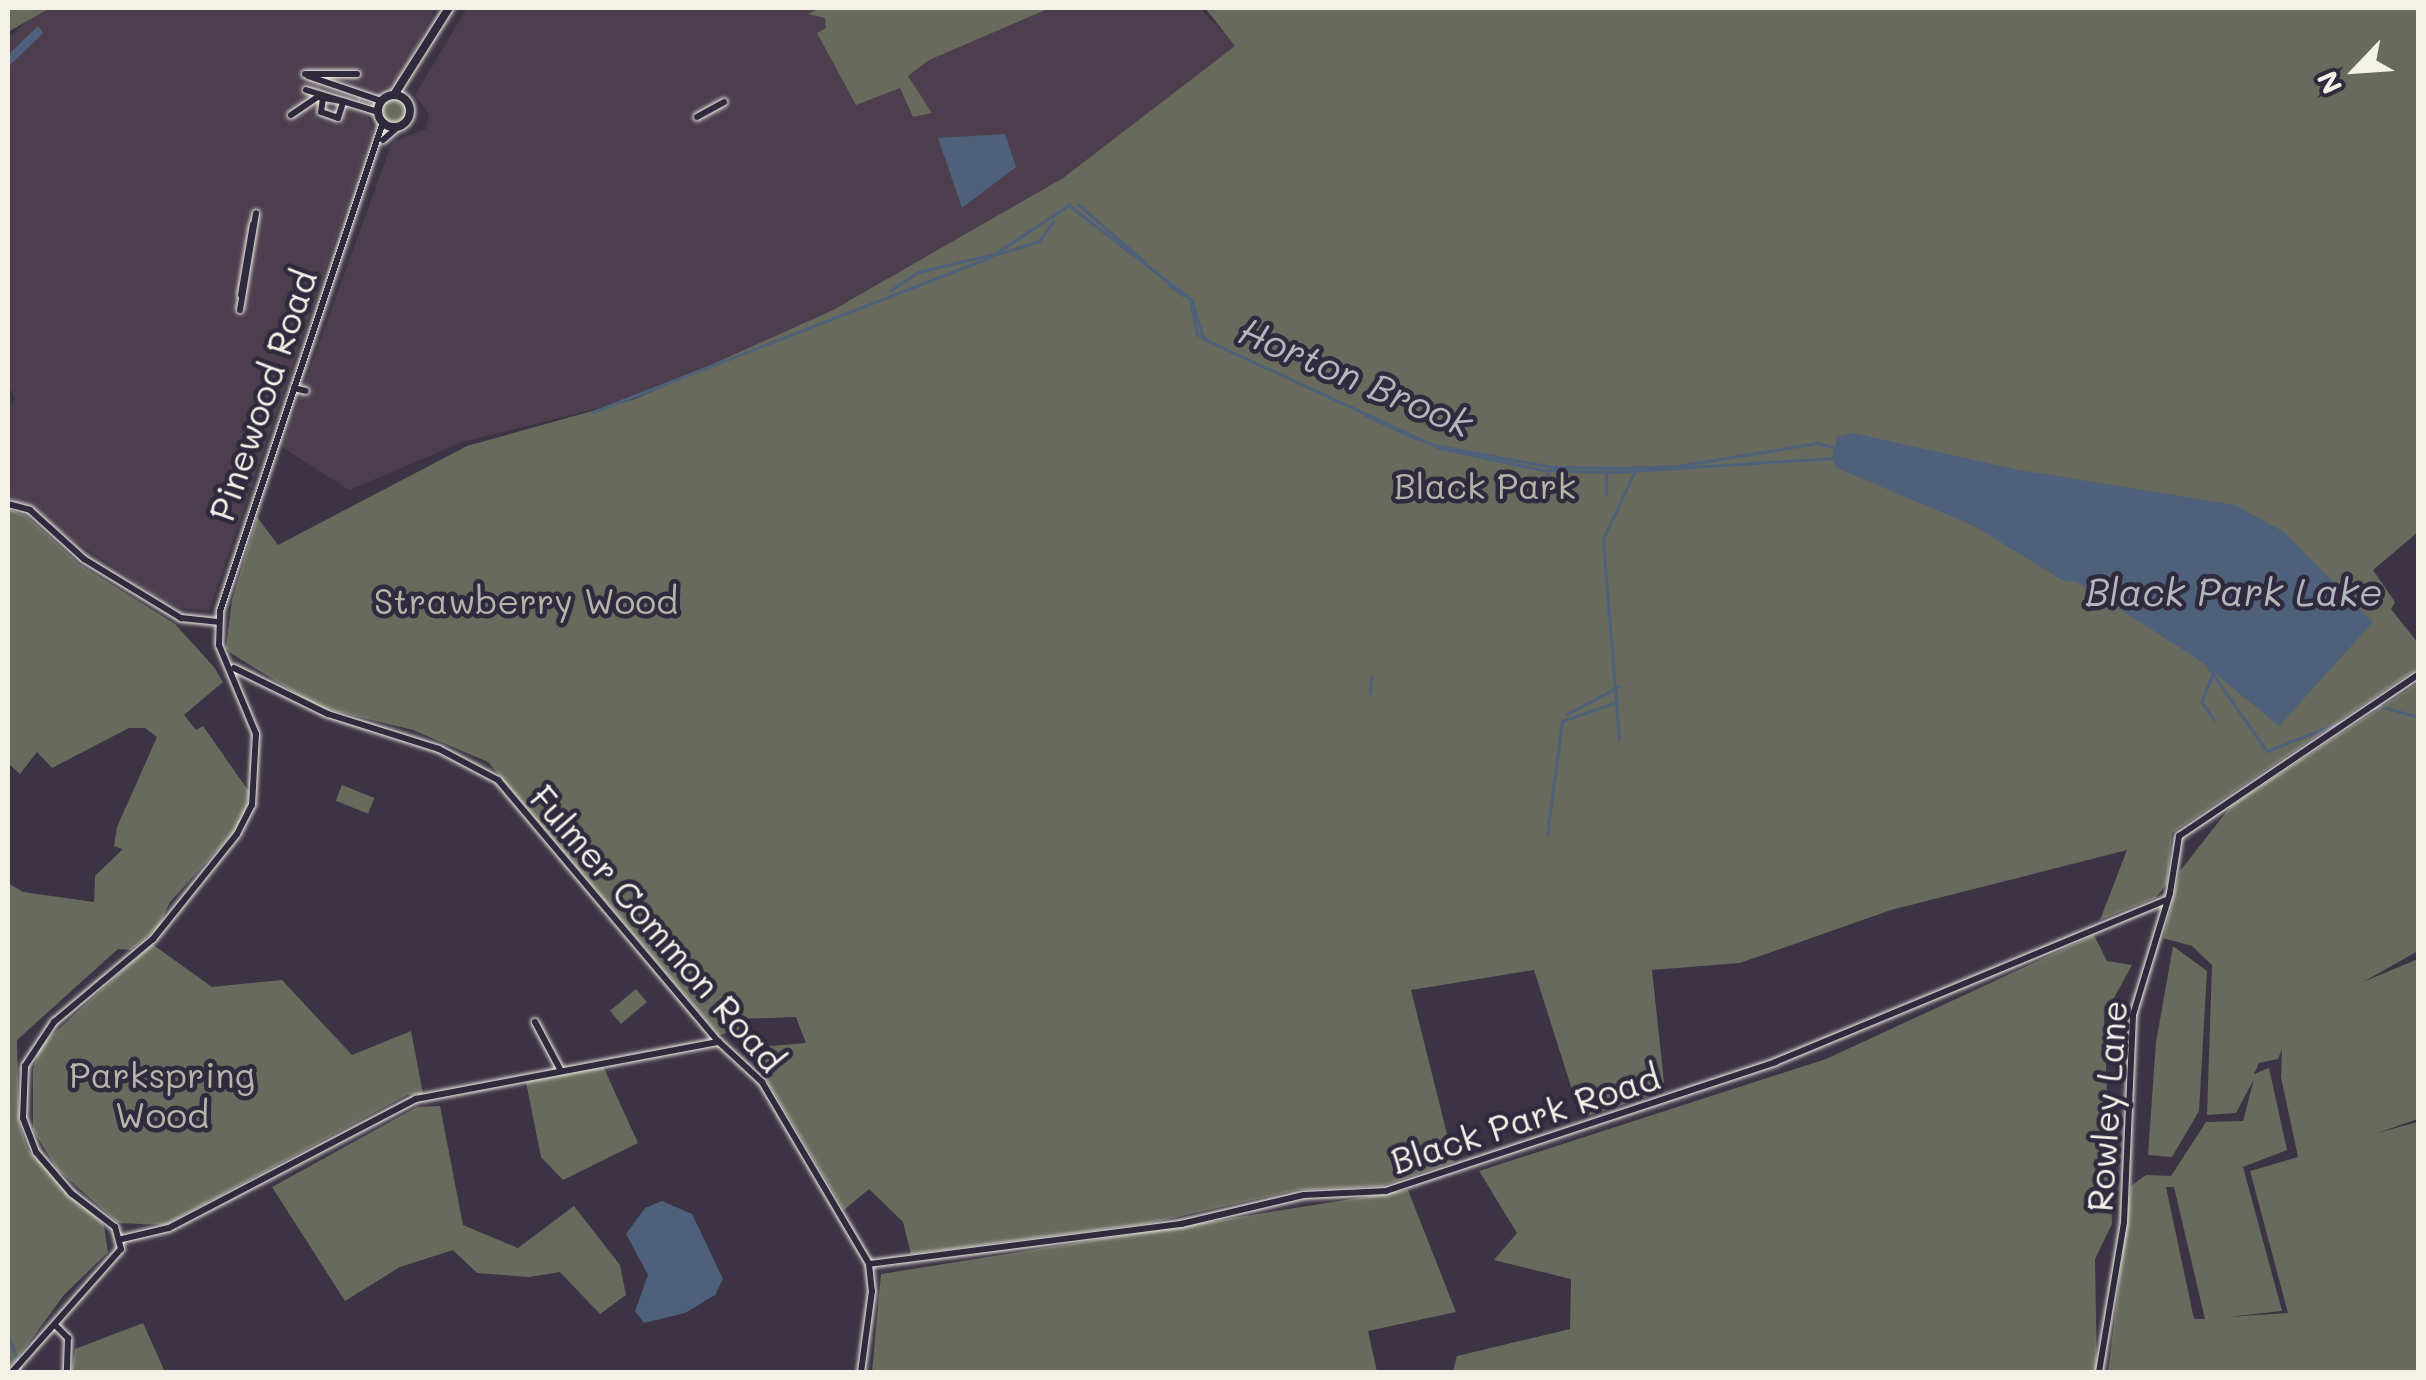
<!DOCTYPE html>
<html>
<head>
<meta charset="utf-8">
<style>
  body { margin:0 }
  #map { position:relative; width:2426px; height:1380px; overflow:hidden; background:#3c3344; font-family:Mali,sans-serif }
  div>[style] { position:absolute }
  [style*='--x'] { left:calc(var(--x)*1px); top:calc(var(--y)*1px); width:calc(var(--w)*1px); rotate:calc(var(--a)*1deg) }
  .built>* { inset:0; background:#4c3e4d }
  .green>* { inset:0; background:#676a5c; transform-origin:0 0 }
  .round { border-radius:50% }
  .water>* { inset:0; background:#4f617a }
  .stream>* { height:2.5px; margin:-1.25px; padding:0 1.25px; transform-origin:1.25px; border-radius:1.25px; background:#4f617a }
  .roads { filter:drop-shadow(0 0 2px #f4f1e8) drop-shadow(0 0 2px #f4f1e8) }
  .minor>* { height:6px; margin:-3px; padding:0 3px; transform-origin:3px; border-radius:3px; background:#2f2a3d }
  .tertiary>* { height:8px; margin:-4px; padding:0 4px; transform-origin:4px; border-radius:4px; background:#2f2a3d }
  .tertiary>.ring { margin:-4px; padding:0; box-sizing:content-box; background:none; border:8px solid #2f2a3d; border-radius:50% }
  span { translate:-50% -50%; white-space:nowrap; text-align:center; line-height:1.15; -webkit-text-stroke:9px #2f2a3d; paint-order:stroke }
  .street-label { font-size:35px; color:#f4f1e8 }
  .park-label { font-size:35px; color:#b5b4a9 }
  .water-label { font-size:38px; color:#b2b7bc; font-style:italic }
  .frame { position:absolute; inset:0; border:10px solid #f4f1e8; pointer-events:none }
  .north { position:absolute; left:2306px; top:20px; width:100px; height:100px; -webkit-text-stroke:8px #2f2a3d; paint-order:stroke; rotate:245deg; font-size:28px; font-weight:700; line-height:40px; text-align:center; color:#f4f1e8 }
  .north::after { content:''; display:block; margin:auto; width:35px; height:45px; background:#f4f1e8; clip-path:polygon(50% 0,100% 100%,50% 72%,0 100%) }
</style>
</head>
<body>
<div id="map">
  <div class="built">
    <div style="clip-path:polygon(42px 8px,435px 8px,401px 78px,389px 88px,375px 91px,330px 77px,318px 91px,317px 119px,339px 125px,348px 109px,354px 111px,368px 117px,373px 130px,209px 611px,181px 608px,150px 592px,8px 495px,8px 411px,15px 398px,8px 385px,8px 38px)"></div>
    <div style="clip-path:polygon(467px 8px,1200px 8px,1236px 46px,1063px 178px,833px 310px,635px 399px,463px 442px,349px 490px,282px 447px,392px 142px,426px 129px,429px 114px,415px 95px)"></div>
  </div>
  <div class="green">
    <div style="clip-path:polygon(9px 8px,50px 8px,8px 32px)"></div>
    <div style="clip-path:polygon(820px 8px,1050px 8px,929px 60px,908px 76px,932px 113px,913px 117px,900px 88px,856px 105px,817px 33px,826px 28px,825px 18px,808px 14px)"></div>
    <div style="clip-path:polygon(1205px 8px,2418px 8px,2418px 532px,2373px 570px,2395px 602px,2391px 609px,2418px 643px,2418px 668px,2172px 833px,2167px 884px,2155px 898px,2100px 920px,2127px 850px,1891px 910px,1740px 963px,1652px 970px,1665px 1091px,1581px 1118px,1534px 970px,1411px 990px,1454px 1162px,1382px 1186px,1298px 1190px,1150px 1223px,911px 1254px,903px 1222px,869px 1189px,844px 1210px,759px 1067px,770px 1046px,806px 1043px,796px 1017px,739px 1019px,739px 1030px,719px 1035px,488px 762px,413px 730px,318px 707px,232px 654px,226px 648px,232px 600px,257px 517px,278px 545px,467px 446px,635px 399px,833px 310px,1063px 178px,1235px 46px)"></div>
    <div class="round" style="left:382px;top:99px;width:24px;height:24px"></div>
    <div style="clip-path:polygon(8px 509px,27px 516px,79px 564px,175px 624px,214px 667px,223px 682px,184px 715px,196px 730px,203px 726px,250px 793px,242px 823px,170px 902px,159px 927px,131px 950px,118px 949px,17px 1040px,19px 1122px,28px 1150px,104px 1225px,108px 1252px,64px 1295px,8px 1371px,8px 883px,23px 892px,94px 902px,95px 876px,123px 849px,114px 846px,117px 827px,157px 737px,145px 728px,129px 728px,52px 768px,37px 752px,20px 774px,8px 763px)"></div>
    <div style="clip-path:polygon(evenodd,2418px 683px,2418px 951px,2363px 982px,2418px 959px,2418px 1119px,2377px 1133px,2418px 1122px,2418px 1372px,2108px 1372px,2131px 1186px,2146px 1175px,2171px 1176px,2206px 1122px,2243px 1121px,2254px 1079px,2236px 1113px,2207px 1115px,2212px 965px,2192px 946px,2163px 938px,2180px 871px,2231px 806px,2418px 683px,2282px 1049px,2281px 1077px,2298px 1157px,2250px 1171px,2288px 1313px,2227px 1317px,2282px 1311px,2243px 1167px,2287px 1150px,2269px 1068px,2254px 1074px,2259px 1063px,2278px 1059px,2282px 1049px,2418px 683px,2166px 1187px,2174px 1187px,2205px 1319px,2194px 1319px,2166px 1187px)"></div>
    <div style="left:342px;top:785px;width:35px;height:17px;rotate:22deg"></div>
    <div style="clip-path:polygon(2094px 935px,2107px 961px,2132px 965px,2104px 1016px,2112px 1224px,2095px 1259px,2097px 1372px,1445px 1372px,1453px 1371px,1457px 1356px,1570px 1329px,1571px 1279px,1494px 1260px,1517px 1233px,1479px 1171px,1826px 1059px)"></div>
    <div style="clip-path:polygon(152px 944px,212px 987px,282px 980px,352px 1055px,411px 1031px,423px 1094px,407px 1095px,165px 1225px,118px 1223px,57px 1169px,33px 1130px,33px 1069px,41px 1045px)"></div>
    <div style="clip-path:polygon(2173px 946px,2207px 971px,2199px 1111px,2172px 1157px,2148px 1155px,2156px 1042px)"></div>
    <div style="left:636px;top:989px;width:17px;height:34px;rotate:50deg"></div>
    <div style="clip-path:polygon(603px 1066px,638px 1143px,563px 1180px,541px 1157px,526px 1082px)"></div>
    <div style="clip-path:polygon(440px 1106px,463px 1225px,518px 1248px,574px 1206px,620px 1265px,626px 1295px,600px 1314px,560px 1272px,529px 1277px,477px 1273px,453px 1250px,400px 1267px,345px 1301px,272px 1187px,417px 1107px)"></div>
    <div style="clip-path:polygon(1408px 1190px,1456px 1312px,1368px 1331px,1377px 1372px,872px 1372px,881px 1274px)"></div>
    <div style="clip-path:polygon(143px 1323px,165px 1372px,71px 1372px,75px 1349px)"></div>
  </div>
  <div class="water">
    <div style="clip-path:polygon(38px 26px,43px 33px,8px 67px,8px 55px)"></div>
    <div style="clip-path:polygon(1005px 134px,1016px 167px,962px 208px,938px 138px)"></div>
    <div style="clip-path:polygon(1853px 433px,2019px 470px,2235px 505px,2284px 532px,2373px 622px,2279px 726px,2196px 658px,2077px 582px,2062px 580px,1974px 526px,1837px 468px,1832px 458px,1837px 437px)"></div>
    <div style="clip-path:polygon(662px 1201px,692px 1214px,723px 1279px,715px 1295px,685px 1313px,644px 1323px,635px 1311px,648px 1275px,626px 1234px,645px 1208px)"></div>
  </div>
  <div class="stream">
    <div style="--x:358;--y:100;--w:2;--a:-63"></div>
    <div style="--x:1078;--y:204;--w:89;--a:40.9"></div>
    <div style="--x:998;--y:254;--w:43;--a:-17.6"></div>
    <div style="--x:1039;--y:241;--w:24;--a:-54"></div>
    <div style="--x:1169;--y:285;--w:17;--a:36"></div>
    <div style="--x:890;--y:291;--w:34;--a:-34"></div>
    <div style="--x:918;--y:272;--w:74;--a:-13.3"></div>
    <div style="--x:1191;--y:302;--w:33;--a:79"></div>
    <div style="--x:1197;--y:334;--w:9;--a:27"></div>
    <div style="--x:593;--y:412;--w:426;--a:-21.3"></div>
    <div style="--x:990;--y:257;--w:95;--a:-33.4"></div>
    <div style="--x:1069;--y:205;--w:155;--a:37.7"></div>
    <div style="--x:1192;--y:300;--w:41;--a:72.9"></div>
    <div style="--x:1204;--y:339;--w:260;--a:24.8"></div>
    <div style="--x:1440;--y:448;--w:105;--a:12.1"></div>
    <div style="--x:1543;--y:470;--w:72;--a:1.6"></div>
    <div style="--x:1615;--y:472;--w:218;--a:-3.7"></div>
    <div style="--x:1365;--y:415;--w:57;--a:24.8"></div>
    <div style="--x:1439;--y:446;--w:114;--a:10.6"></div>
    <div style="--x:1551;--y:467;--w:68;--a:0.8"></div>
    <div style="--x:1619;--y:468;--w:59;--a:-1.9"></div>
    <div style="--x:1678;--y:466;--w:141;--a:-9.4"></div>
    <div style="--x:1817;--y:443;--w:16;--a:14"></div>
    <div style="--x:1537;--y:494;--w:24;--a:-62"></div>
    <div style="--x:1606;--y:495;--w:27;--a:-90"></div>
    <div style="--x:2209;--y:668;--w:101;--a:55.1"></div>
    <div style="--x:2267;--y:751;--w:85;--a:-21.4"></div>
    <div style="--x:2214;--y:672;--w:32;--a:112"></div>
    <div style="--x:2202;--y:702;--w:21;--a:55"></div>
    <div style="--x:1370;--y:693;--w:16;--a:-86"></div>
    <div style="--x:2371;--y:709;--w:9;--a:-18"></div>
    <div style="--x:2380;--y:706;--w:40;--a:16"></div>
    <div style="--x:1567;--y:714;--w:58;--a:-27.9"></div>
    <div style="--x:1619;--y:740;--w:202;--a:-94.6"></div>
    <div style="--x:1603;--y:539;--w:73;--a:-64.8"></div>
    <div style="--x:1547;--y:834;--w:114;--a:-82.4"></div>
    <div style="--x:1562;--y:721;--w:58;--a:-19.1"></div>
    <div style="--x:8;--y:1334;--w:40;--a:69.8"></div>
  </div>
  <div class="roads">
    <div class="minor">
      <div style="--x:305;--y:74;--w:52;--a:0"></div>
      <div style="--x:308;--y:76;--w:77;--a:18.9"></div>
      <div style="--x:306;--y:90;--w:75;--a:17"></div>
      <div style="--x:323;--y:98;--w:14;--a:98"></div>
      <div style="--x:321;--y:112;--w:18;--a:19"></div>
      <div style="--x:338;--y:118;--w:16;--a:-72"></div>
      <div style="--x:291;--y:115;--w:32;--a:-34"></div>
      <div style="--x:318;--y:97;--w:28;--a:10"></div>
      <div style="--x:697;--y:117;--w:31;--a:-29"></div>
      <div style="--x:383;--y:140;--w:21;--a:-41"></div>
      <div style="--x:241;--y:295;--w:72;--a:-80.4"></div>
      <div style="--x:240;--y:310;--w:98;--a:-80.6"></div>
      <div style="--x:294;--y:388;--w:12;--a:14"></div>
      <div style="--x:8;--y:504;--w:23;--a:15"></div>
      <div style="--x:30;--y:510;--w:73;--a:42.2"></div>
      <div style="--x:84;--y:559;--w:114;--a:31.3"></div>
      <div style="--x:181;--y:618;--w:37;--a:6"></div>
      <div style="--x:234;--y:668;--w:105;--a:26.1"></div>
      <div style="--x:328;--y:714;--w:116;--a:17.5"></div>
      <div style="--x:439;--y:749;--w:67;--a:27.7"></div>
      <div style="--x:498;--y:780;--w:343;--a:49.9"></div>
      <div style="--x:719;--y:1042;--w:59;--a:42.9"></div>
      <div style="--x:762;--y:1082;--w:211;--a:59.5"></div>
      <div style="--x:869;--y:1264;--w:27;--a:84"></div>
      <div style="--x:872;--y:1291;--w:82;--a:97.7"></div>
      <div style="--x:535;--y:1022;--w:53;--a:62"></div>
      <div style="--x:122;--y:1239;--w:48;--a:-13.2"></div>
      <div style="--x:169;--y:1228;--w:279;--a:-27.6"></div>
      <div style="--x:416;--y:1099;--w:308;--a:-10.7"></div>
      <div style="--x:869;--y:1264;--w:315;--a:-7.3"></div>
      <div style="--x:1181;--y:1224;--w:126;--a:-13.3"></div>
      <div style="--x:1304;--y:1195;--w:82;--a:-2.8"></div>
      <div style="--x:1386;--y:1191;--w:410;--a:-18.3"></div>
      <div style="--x:1775;--y:1062;--w:423;--a:-22.5"></div>
      <div style="--x:57;--y:1327;--w:16;--a:45"></div>
      <div style="--x:68;--y:1338;--w:34;--a:92"></div>
      <div style="--x:12;--y:1372;--w:164;--a:-48.5"></div>
      <div style="--x:121;--y:1249;--w:23;--a:-105"></div>
      <div style="--x:115;--y:1227;--w:56;--a:-142.3"></div>
      <div style="--x:71;--y:1193;--w:54;--a:-130.5"></div>
      <div style="--x:36;--y:1152;--w:36;--a:-111"></div>
      <div style="--x:23;--y:1118;--w:52;--a:-87.8"></div>
      <div style="--x:25;--y:1066;--w:53;--a:-56.6"></div>
      <div style="--x:54;--y:1022;--w:129;--a:-40"></div>
      <div style="--x:153;--y:939;--w:134;--a:-51.3"></div>
      <div style="--x:237;--y:834;--w:33;--a:-63"></div>
      <div style="--x:252;--y:805;--w:71;--a:-86.8"></div>
      <div style="--x:256;--y:734;--w:96;--a:-112.6"></div>
      <div style="--x:219;--y:645;--w:34;--a:-88"></div>
      <div style="--x:220;--y:611;--w:515;--a:-71.57"></div>
      <div style="--x:2099;--y:1372;--w:152;--a:-80.5"></div>
      <div style="--x:2124;--y:1222;--w:207;--a:-87.5"></div>
      <div style="--x:2133;--y:1015;--w:127;--a:-73.1"></div>
      <div style="--x:2170;--y:893;--w:58;--a:-81"></div>
      <div style="--x:2179;--y:836;--w:288;--a:-34"></div>
    </div>
    <div class="tertiary">
      <div style="--x:394;--y:95;--w:103;--a:-57.7"></div>
      <div class="ring" style="left:378px;top:95px;width:24px;height:24px"></div>
    </div>
  </div>
  <div class="street-label">
    <span style="left:262px;top:395px;rotate:-71deg">Pinewood Road</span>
    <span style="left:658px;top:928px;rotate:49deg">Fulmer Common Road</span>
    <span style="left:2106px;top:1106px;rotate:-86deg">Rowley Lane</span>
    <span style="left:1525px;top:1118px;rotate:-18deg">Black Park Road</span>
  </div>
  <div class="park-label">
    <span style="left:1485px;top:485px">Black Park</span>
    <span style="left:526px;top:600px">Strawberry Wood</span>
    <span style="left:162px;top:1094px">Parkspring<br>Wood</span>
  </div>
  <div class="water-label">
    <span style="left:1356px;top:377px;rotate:23deg">Horton Brook</span>
    <span style="left:2234px;top:592px">Black Park Lake</span>
  </div>
  <div class="frame"></div>
  <div class="north">N</div>
</div>
</body>
</html>
